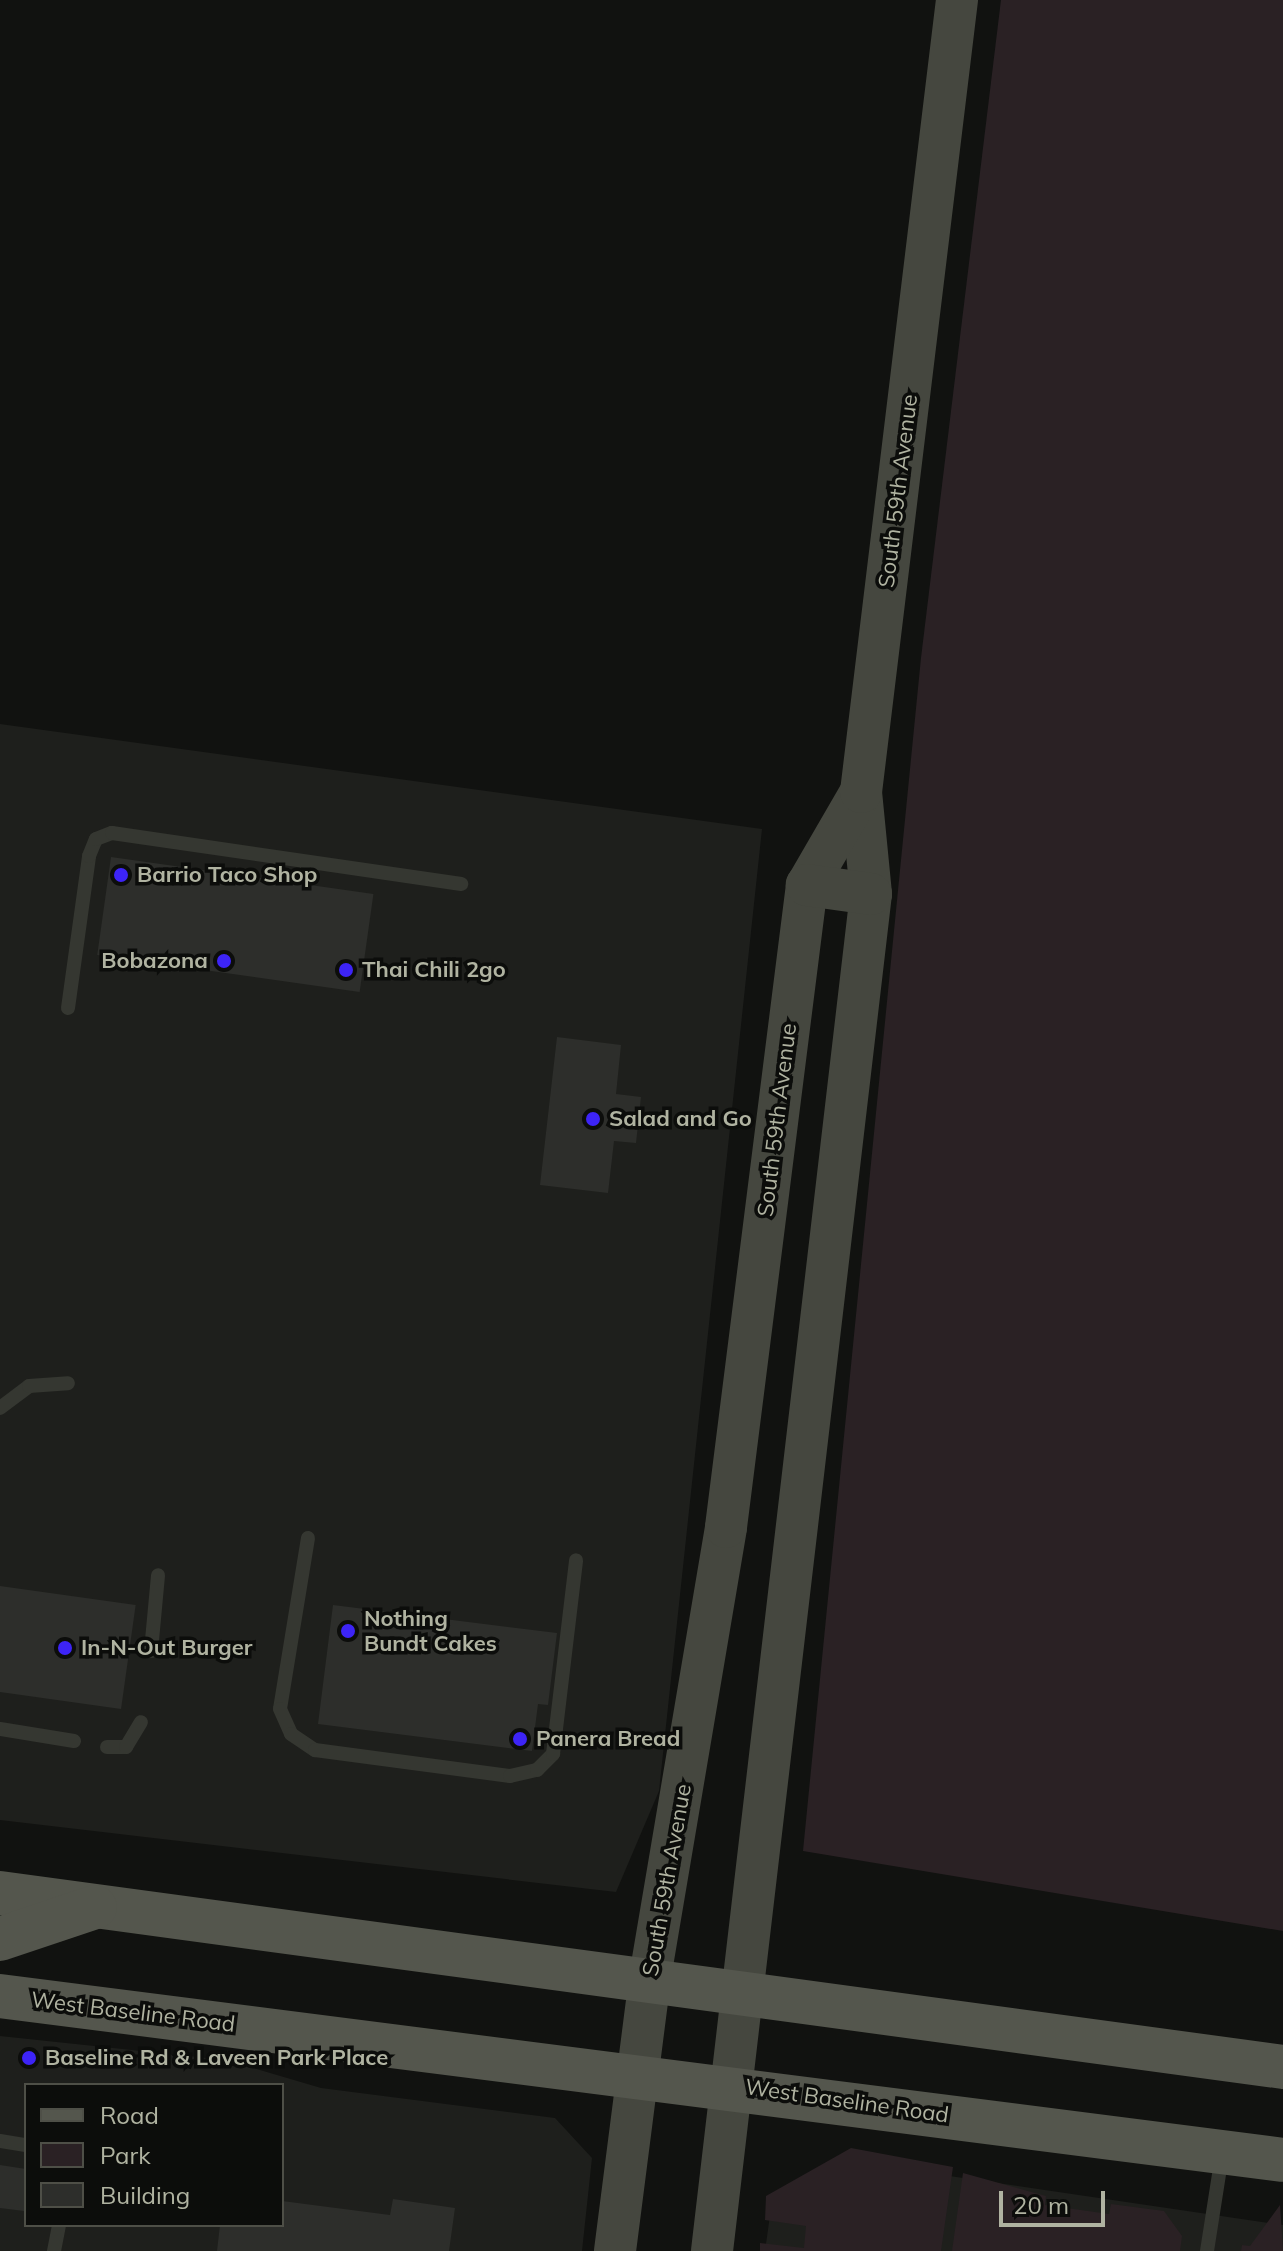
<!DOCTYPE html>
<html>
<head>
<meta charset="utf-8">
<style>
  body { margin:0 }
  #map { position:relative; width:1283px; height:2251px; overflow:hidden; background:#111210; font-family:Mulish,sans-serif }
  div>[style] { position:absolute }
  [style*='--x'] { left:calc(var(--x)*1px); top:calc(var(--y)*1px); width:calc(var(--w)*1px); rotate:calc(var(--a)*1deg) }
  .built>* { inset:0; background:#1e1f1c }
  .green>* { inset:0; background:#2a2124 }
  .building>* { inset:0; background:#2d2e2b; transform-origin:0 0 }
  .service>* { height:14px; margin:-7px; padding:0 7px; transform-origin:7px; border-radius:7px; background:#353731 }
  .secondary>* { height:42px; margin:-21px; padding:0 21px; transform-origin:21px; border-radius:21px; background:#45473f }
  .primary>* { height:44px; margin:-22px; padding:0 22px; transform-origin:22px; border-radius:22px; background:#54564d }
  .dots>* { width:22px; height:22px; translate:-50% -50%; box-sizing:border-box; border:4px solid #0c0d0b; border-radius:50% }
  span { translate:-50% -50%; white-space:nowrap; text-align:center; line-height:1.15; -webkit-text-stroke:7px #0c0d0b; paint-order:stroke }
  .street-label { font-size:22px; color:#b0b3a1 }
  .poi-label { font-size:22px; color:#b0b3a1; font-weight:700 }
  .left { translate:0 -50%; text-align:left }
  .right { translate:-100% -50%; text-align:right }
  .legend { position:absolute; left:24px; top:2083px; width:260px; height:144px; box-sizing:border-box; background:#0c0d0b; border:2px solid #4e4f47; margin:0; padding:10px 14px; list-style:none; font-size:24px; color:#b0b3a1 }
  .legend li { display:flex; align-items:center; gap:16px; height:40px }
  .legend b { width:40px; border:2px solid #4e4f47 }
  .scale { position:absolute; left:999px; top:2191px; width:106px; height:36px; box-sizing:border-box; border:4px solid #b0b3a1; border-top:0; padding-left:10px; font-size:24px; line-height:28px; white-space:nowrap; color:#b0b3a1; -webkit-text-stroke:6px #0c0d0b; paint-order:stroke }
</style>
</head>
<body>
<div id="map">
  <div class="built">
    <div style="clip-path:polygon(0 724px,762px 829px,659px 1791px,616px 1892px,0 1820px)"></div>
    <div style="clip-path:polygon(evenodd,0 2036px,226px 2060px,321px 2088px,555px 2118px,592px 2158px,582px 2251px,0 2251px,0 2036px,26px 2085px,282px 2085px,282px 2225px,26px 2225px,26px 2085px)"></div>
    <div style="clip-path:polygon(840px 2160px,1283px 2225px,1283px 2251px,765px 2251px,772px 2201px)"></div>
  </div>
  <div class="green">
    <div style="clip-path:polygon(1001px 0,1283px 0,1283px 1931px,803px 1851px,921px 658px)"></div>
    <div style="clip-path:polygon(851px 2148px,953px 2167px,941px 2251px,760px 2251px,760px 2243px,804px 2248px,806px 2226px,765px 2220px,766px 2196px)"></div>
    <div style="clip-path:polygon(963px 2173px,1046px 2196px,1045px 2205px,1109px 2214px,1111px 2204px,1164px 2211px,1182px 2236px,1180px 2251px,952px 2251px)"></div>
    <div style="clip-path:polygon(1280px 2205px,1283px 2251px,1241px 2251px,1242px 2245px,1250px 2246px)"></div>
  </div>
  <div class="building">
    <div style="left:111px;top:857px;width:265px;height:99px;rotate:8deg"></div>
    <div style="clip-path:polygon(557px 1037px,621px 1045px,616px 1094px,641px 1097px,636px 1143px,614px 1141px,608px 1193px,540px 1185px)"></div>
    <div style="left:0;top:1586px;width:137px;height:105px;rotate:8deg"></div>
    <div style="clip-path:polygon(333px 1605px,557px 1633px,548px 1705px,538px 1704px,532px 1751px,318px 1724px)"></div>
    <div style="clip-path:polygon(0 2165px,26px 2169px,24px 2211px,0 2208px)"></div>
    <div style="clip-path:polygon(393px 2199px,455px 2208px,449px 2251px,217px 2251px,220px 2225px,282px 2225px,282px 2201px,390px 2215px)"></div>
  </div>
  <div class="service">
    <div style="--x:68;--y:1008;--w:153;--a:-82.1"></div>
    <div style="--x:89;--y:856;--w:18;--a:-68"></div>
    <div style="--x:96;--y:839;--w:17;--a:-21"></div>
    <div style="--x:112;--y:833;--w:353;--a:8.3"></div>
    <div style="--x:0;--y:1408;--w:36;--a:-37"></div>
    <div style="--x:29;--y:1386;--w:39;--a:-4"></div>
    <div style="--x:308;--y:1538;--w:173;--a:99.3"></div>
    <div style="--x:280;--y:1709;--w:27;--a:66"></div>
    <div style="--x:291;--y:1734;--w:29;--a:34"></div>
    <div style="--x:315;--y:1750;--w:197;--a:7.6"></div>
    <div style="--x:510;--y:1776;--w:28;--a:-13"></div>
    <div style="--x:537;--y:1770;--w:23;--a:-45"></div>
    <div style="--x:553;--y:1754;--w:195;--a:-83.2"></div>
    <div style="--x:151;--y:1651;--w:76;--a:-84.7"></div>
    <div style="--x:0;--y:1729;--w:75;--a:9.2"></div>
    <div style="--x:107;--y:1747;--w:19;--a:0"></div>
    <div style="--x:126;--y:1747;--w:29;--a:-59"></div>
    <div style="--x:0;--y:2141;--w:26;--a:9"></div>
    <div style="--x:54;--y:2251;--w:26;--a:-79"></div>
    <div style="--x:1207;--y:2251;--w:97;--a:-81.1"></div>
  </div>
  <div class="secondary">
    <div style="--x:861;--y:792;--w:102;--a:84.4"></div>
    <div style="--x:615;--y:2251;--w:276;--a:-82.7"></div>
    <div style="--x:650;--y:1977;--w:456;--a:-80.4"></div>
    <div style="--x:726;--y:1527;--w:647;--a:-82.81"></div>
    <div style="--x:807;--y:885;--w:108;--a:-59.9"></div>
    <div style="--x:861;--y:792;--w:798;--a:-83.09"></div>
    <div style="--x:712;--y:2251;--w:1366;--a:-83.32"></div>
    <div style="--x:871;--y:894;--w:65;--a:-172"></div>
  </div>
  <div class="primary">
    <div style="--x:0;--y:1893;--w:1295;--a:7.72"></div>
    <div style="--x:0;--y:1939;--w:100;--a:-18.6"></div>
    <div style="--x:0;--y:1996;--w:1293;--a:7.28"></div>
  </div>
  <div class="dots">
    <div style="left:121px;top:875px;background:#3d24f6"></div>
    <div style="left:224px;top:961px;background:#3d24f6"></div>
    <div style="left:346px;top:970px;background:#3d24f6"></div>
    <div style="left:593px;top:1119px;background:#3d24f6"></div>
    <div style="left:348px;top:1631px;background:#3d24f6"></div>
    <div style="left:65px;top:1648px;background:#3d24f6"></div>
    <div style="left:520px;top:1739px;background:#3d24f6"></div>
    <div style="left:29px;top:2058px;background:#3d24f6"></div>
  </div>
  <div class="street-label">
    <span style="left:898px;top:491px;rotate:-83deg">South 59th Avenue</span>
    <span style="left:777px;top:1120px;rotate:-83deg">South 59th Avenue</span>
    <span style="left:667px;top:1880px;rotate:-80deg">South 59th Avenue</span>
    <span style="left:133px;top:2012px;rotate:7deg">West Baseline Road</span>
    <span style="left:847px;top:2101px;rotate:8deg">West Baseline Road</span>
  </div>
  <div class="poi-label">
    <span class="left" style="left:137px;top:875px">Barrio Taco Shop</span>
    <span class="right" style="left:208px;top:961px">Bobazona</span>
    <span class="left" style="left:362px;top:970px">Thai Chili 2go</span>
    <span class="left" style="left:609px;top:1119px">Salad and Go</span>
    <span class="left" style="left:364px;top:1631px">Nothing<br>Bundt Cakes</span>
    <span class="left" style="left:81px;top:1648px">In-N-Out Burger</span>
    <span class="left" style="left:536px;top:1739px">Panera Bread</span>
    <span class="left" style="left:45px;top:2058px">Baseline Rd &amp; Laveen Park Place</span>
  </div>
  <ul class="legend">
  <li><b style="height:10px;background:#54564d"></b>Road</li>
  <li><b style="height:22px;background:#2a2124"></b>Park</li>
  <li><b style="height:22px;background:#2d2e2b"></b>Building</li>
  </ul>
  <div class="scale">20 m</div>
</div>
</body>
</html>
